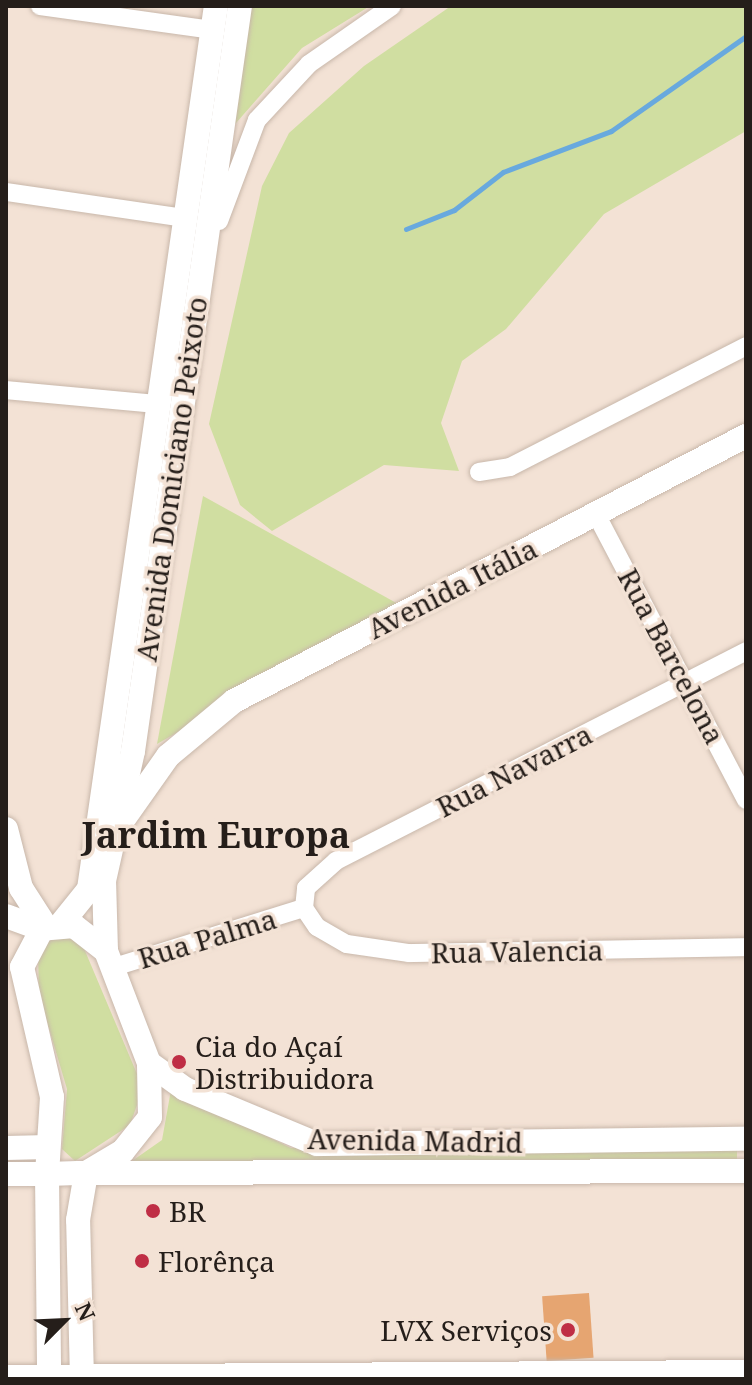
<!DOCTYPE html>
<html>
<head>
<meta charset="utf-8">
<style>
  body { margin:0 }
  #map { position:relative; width:752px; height:1385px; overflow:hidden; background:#f3e2d5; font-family:"Noto Serif",serif }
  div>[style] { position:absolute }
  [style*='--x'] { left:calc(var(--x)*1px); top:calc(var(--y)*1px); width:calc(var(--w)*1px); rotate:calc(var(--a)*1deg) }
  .green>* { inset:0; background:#d0dea1 }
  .stream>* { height:5px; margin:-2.5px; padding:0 2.5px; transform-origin:2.5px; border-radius:2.5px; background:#68a9de }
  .building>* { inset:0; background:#e6a571; transform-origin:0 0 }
  .roads { filter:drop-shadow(0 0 2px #c8b7aa) drop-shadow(0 0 2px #c8b7aa) }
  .street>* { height:18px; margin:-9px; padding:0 9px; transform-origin:9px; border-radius:9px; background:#fff }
  .secondary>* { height:24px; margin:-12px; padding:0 12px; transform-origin:12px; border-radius:12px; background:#fff }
  .dots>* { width:22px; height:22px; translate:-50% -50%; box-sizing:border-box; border:4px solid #f3e2d5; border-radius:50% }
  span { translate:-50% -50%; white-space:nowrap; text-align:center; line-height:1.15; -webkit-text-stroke:7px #f3e2d5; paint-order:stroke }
  .street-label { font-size:28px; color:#251e1a }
  .poi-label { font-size:28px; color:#251e1a }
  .left { translate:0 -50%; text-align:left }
  .right { translate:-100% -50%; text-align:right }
  .district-label { font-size:36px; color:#251e1a; font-weight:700 }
  .frame { position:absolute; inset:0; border:8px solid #251e1a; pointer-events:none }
  .north { position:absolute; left:24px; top:1281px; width:80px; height:80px; -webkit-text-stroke:6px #f3e2d5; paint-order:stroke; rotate:66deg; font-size:22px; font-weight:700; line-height:32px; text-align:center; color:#251e1a }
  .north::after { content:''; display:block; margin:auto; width:28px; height:36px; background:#251e1a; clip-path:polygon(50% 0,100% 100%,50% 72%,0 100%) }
</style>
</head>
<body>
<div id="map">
  <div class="green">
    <div style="clip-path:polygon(245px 6px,370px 6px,302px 48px,229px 131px)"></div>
    <div style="clip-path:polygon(451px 6px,746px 6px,746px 131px,604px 214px,506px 329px,462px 361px,441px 423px,459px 471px,384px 465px,272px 531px,240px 505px,209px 424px,262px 186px,289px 133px,364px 66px)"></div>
    <div style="clip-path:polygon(203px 496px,400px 605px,157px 744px)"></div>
    <div style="clip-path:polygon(51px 936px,80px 939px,143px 1088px,130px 1125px,75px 1161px,62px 1149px,67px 1089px,39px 995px,38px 953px)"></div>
    <div style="clip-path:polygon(171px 1090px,291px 1148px,737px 1148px,737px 1162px,122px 1168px,162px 1140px)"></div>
  </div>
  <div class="stream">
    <div style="--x:406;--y:229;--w:52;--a:-21.6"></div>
    <div style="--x:454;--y:210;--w:62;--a:-37.8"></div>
    <div style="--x:503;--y:172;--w:116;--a:-20.8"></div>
    <div style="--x:611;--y:131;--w:165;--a:-35.1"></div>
  </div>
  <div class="building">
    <div style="left:589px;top:1293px;width:65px;height:47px;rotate:86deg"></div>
  </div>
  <div class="roads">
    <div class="street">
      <div style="--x:40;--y:6;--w:175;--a:7.9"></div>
      <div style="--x:6;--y:192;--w:181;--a:8.3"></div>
      <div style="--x:219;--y:221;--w:108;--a:-69.4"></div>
      <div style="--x:257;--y:120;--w:76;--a:-47.1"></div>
      <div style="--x:309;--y:64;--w:101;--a:-34.9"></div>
      <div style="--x:6;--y:390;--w:153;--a:5.3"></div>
      <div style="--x:479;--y:472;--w:31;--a:-9"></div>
      <div style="--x:510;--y:467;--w:265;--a:-27.1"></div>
      <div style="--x:596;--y:514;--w:323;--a:62.3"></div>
      <div style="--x:304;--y:908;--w:20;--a:-84"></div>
      <div style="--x:306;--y:888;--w:40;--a:-42"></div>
      <div style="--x:336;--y:861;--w:461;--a:-27.1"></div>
      <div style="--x:304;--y:908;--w:23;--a:56"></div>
      <div style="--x:317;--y:927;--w:34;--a:30"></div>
      <div style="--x:347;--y:944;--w:63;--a:8.3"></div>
      <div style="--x:409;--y:953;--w:337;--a:-1"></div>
      <div style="--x:111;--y:968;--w:202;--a:-17.3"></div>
      <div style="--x:6;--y:1374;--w:740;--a:-0.39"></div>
    </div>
    <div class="secondary">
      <div style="--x:125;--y:817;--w:75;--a:-54.8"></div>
      <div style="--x:168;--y:756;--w:86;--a:-39.8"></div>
      <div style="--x:234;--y:701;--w:577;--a:-27.37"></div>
      <div style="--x:6;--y:829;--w:61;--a:75.7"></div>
      <div style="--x:21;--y:888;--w:46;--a:57.3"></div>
      <div style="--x:6;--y:916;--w:38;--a:20"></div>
      <div style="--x:61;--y:924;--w:45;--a:-51.3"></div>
      <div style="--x:89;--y:889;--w:892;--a:-81.82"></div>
      <div style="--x:106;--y:951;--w:70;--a:-91.6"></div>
      <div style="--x:104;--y:881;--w:133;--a:-77.4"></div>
      <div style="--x:133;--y:751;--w:753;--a:-81.83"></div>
      <div style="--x:149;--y:1063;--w:44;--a:35.8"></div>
      <div style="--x:185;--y:1089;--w:143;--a:22.6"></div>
      <div style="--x:317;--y:1144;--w:429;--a:-0.7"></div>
      <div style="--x:6;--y:1148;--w:42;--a:-1.4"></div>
      <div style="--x:6;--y:1174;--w:41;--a:0"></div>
      <div style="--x:47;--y:1174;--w:31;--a:-2"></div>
      <div style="--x:78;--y:1173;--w:8;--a:0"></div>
      <div style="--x:86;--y:1173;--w:43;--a:-30.7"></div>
      <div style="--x:123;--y:1151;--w:43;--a:-51.5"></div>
      <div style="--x:150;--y:1117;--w:54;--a:-91.1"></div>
      <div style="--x:149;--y:1063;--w:120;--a:-111"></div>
      <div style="--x:106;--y:951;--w:41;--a:-142"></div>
      <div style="--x:74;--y:926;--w:32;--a:175"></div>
      <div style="--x:42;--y:929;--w:43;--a:117.8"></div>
      <div style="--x:22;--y:967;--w:133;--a:77"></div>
      <div style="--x:52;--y:1097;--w:77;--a:93.7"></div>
      <div style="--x:47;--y:1174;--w:205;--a:89.4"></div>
      <div style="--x:82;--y:1379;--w:159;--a:-91.4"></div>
      <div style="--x:78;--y:1220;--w:48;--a:-80.3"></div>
      <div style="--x:86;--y:1173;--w:660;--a:-0.17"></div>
    </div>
  </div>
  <div class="dots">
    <div style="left:179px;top:1062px;background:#bf2e45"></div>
    <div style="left:153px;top:1211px;background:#bf2e45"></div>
    <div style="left:142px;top:1261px;background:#bf2e45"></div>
    <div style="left:568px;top:1330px;background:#bf2e45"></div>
  </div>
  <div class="street-label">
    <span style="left:171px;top:479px;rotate:-82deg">Avenida Domiciano Peixoto</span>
    <span style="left:452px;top:588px;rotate:-27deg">Avenida Itália</span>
    <span style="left:672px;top:656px;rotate:62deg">Rua Barcelona</span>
    <span style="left:514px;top:770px;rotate:-27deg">Rua Navarra</span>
    <span style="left:207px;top:938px;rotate:-17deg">Rua Palma</span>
    <span style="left:517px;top:951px;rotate:-1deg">Rua Valencia</span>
    <span style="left:415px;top:1140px;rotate:1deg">Avenida Madrid</span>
  </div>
  <div class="poi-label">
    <span class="left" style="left:195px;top:1062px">Cia do Açaí<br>Distribuidora</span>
    <span class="left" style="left:169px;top:1211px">BR</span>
    <span class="left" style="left:158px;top:1261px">Florênça</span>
    <span class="right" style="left:552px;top:1330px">LVX Serviços</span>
  </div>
  <div class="district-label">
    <span style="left:216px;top:835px">Jardim Europa</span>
  </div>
  <div class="frame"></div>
  <div class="north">N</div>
</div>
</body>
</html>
